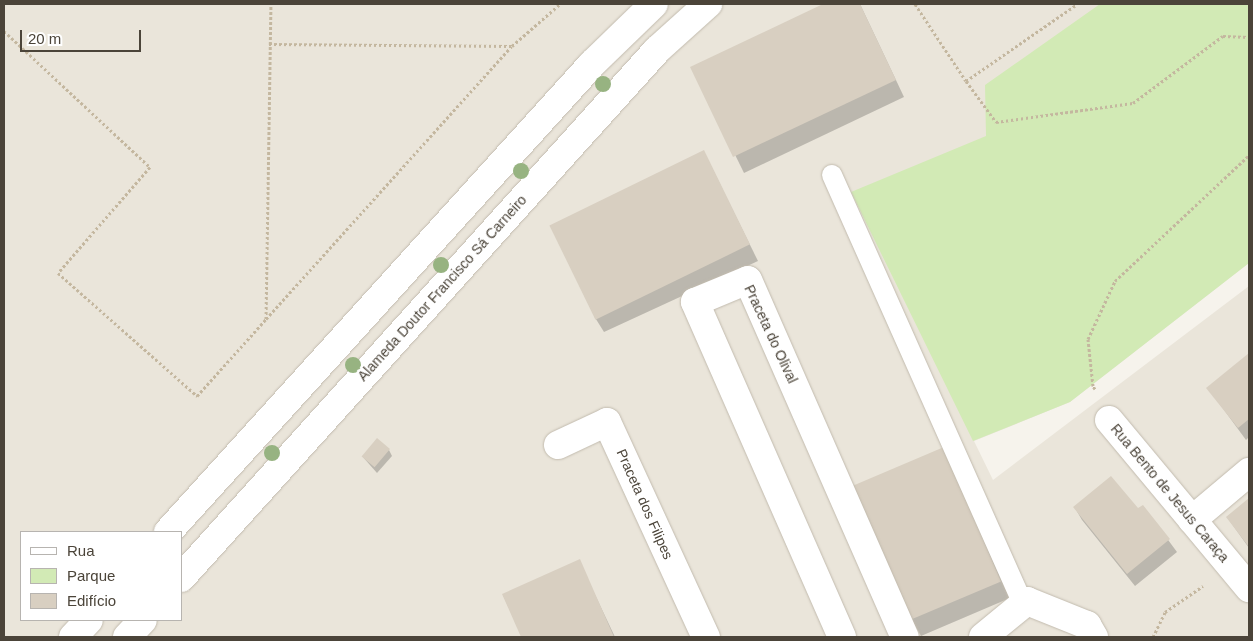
<!DOCTYPE html>
<html>
<head>
<meta charset="utf-8">
<style>
  body { margin:0 }
  #map { position:relative; width:1253px; height:641px; overflow:hidden; background:#f6f3ec; font-family:Arial,sans-serif }
  div>[style] { position:absolute }
  [style*='--x'] { left:calc(var(--x)*1px); top:calc(var(--y)*1px); width:calc(var(--w)*1px); rotate:calc(var(--a)*1deg) }
  .residential>* { inset:0; background:#eae5da }
  .green>* { inset:0; background:#d2eab5 }
  .shadow>* { inset:0; background:#0003 }
  .building>* { inset:0; background:#d8cfc1; transform-origin:0 0 }
  .path>* { height:3px; margin-top:-1.5px; transform-origin:0; background:repeating-linear-gradient(90deg,#c4b79f 0 2.5px,transparent 0 5px) }
  .roads { filter:drop-shadow(0 0 1px #c2bbae) drop-shadow(0 0 1px #c2bbae) }
  .service>* { height:20px; margin:-10px; padding:0 10px; transform-origin:10px; border-radius:10px; background:#fff }
  .minor>* { height:28px; margin:-14px; padding:0 14px; transform-origin:14px; border-radius:14px; background:#fff }
  .trees>* { width:16px; height:16px; margin:-8px; border-radius:50%; background:#97b381 }
  span { translate:-50% -50%; white-space:nowrap; text-align:center; line-height:1.15; -webkit-text-stroke:4px #fff; paint-order:stroke }
  .street-label { font-size:14px; color:#4b4439 }
  .frame { position:absolute; inset:0; border:5px solid #4b4439; pointer-events:none }
  .legend { position:absolute; left:20px; top:531px; width:162px; height:90px; box-sizing:border-box; background:#fff; border:1px solid #b7b4b0; margin:0; padding:6px 9px; list-style:none; font-size:15px; color:#4b4439 }
  .legend li { display:flex; align-items:center; gap:10px; height:25px }
  .legend b { width:25px; border:1px solid #b7b4b0 }
  .scale { position:absolute; left:20px; top:30px; width:121px; height:22px; box-sizing:border-box; border:2px solid #4b4439; border-top:0; padding-left:6px; font-size:15px; line-height:18px; white-space:nowrap; color:#4b4439; -webkit-text-stroke:4px #fff; paint-order:stroke }
</style>
</head>
<body>
<div id="map">
  <div class="residential">
    <div style="clip-path:polygon(evenodd,4px 4px,1249px 4px,1249px 263px,1070px 402px,974px 441px,993px 480px,1249px 286px,1249px 637px,4px 637px,4px 4px,21px 532px,181px 532px,181px 620px,21px 620px,21px 532px)"></div>
  </div>
  <div class="green">
    <div style="clip-path:polygon(1100px 4px,1249px 4px,1249px 263px,1070px 402px,973px 441px,851px 192px,986px 136px,985px 85px)"></div>
  </div>
  <div class="shadow">
    <div style="clip-path:polygon(826px 4px,860px 4px,904px 97px,744px 173px,692px 67px)"></div>
    <div style="clip-path:polygon(704px 152px,758px 261px,604px 332px,594px 316px)"></div>
    <div style="clip-path:polygon(1249px 355px,1249px 437px,1246px 440px,1208px 388px)"></div>
    <div style="clip-path:polygon(943px 448px,1010px 598px,921px 636px,911px 619px)"></div>
    <div style="clip-path:polygon(389px 450px,392px 456px,377px 473px,362px 456px)"></div>
    <div style="clip-path:polygon(1249px 500px,1249px 548px,1227px 517px)"></div>
    <div style="clip-path:polygon(1143px 506px,1177px 552px,1135px 586px,1082px 520px,1075px 508px,1138px 510px)"></div>
    <div style="clip-path:polygon(579px 561px,615px 637px,522px 637px,503px 595px)"></div>
  </div>
  <div class="building">
    <div style="clip-path:polygon(823px 4px,860px 4px,896px 80px,733px 157px,690px 67px)"></div>
    <div style="left:704px;top:150px;width:105px;height:172px;rotate:64deg"></div>
    <div style="clip-path:polygon(1249px 353px,1249px 419px,1238px 428px,1206px 388px)"></div>
    <div style="left:377px;top:438px;width:17px;height:24px;rotate:40deg"></div>
    <div style="left:944px;top:447px;width:146px;height:99px;rotate:67deg"></div>
    <div style="clip-path:polygon(1111px 476px,1138px 508px,1143px 505px,1170px 539px,1127px 574px,1073px 507px)"></div>
    <div style="clip-path:polygon(1249px 498px,1249px 547px,1226px 517px)"></div>
    <div style="clip-path:polygon(580px 559px,614px 637px,521px 637px,502px 594px)"></div>
  </div>
  <div class="path">
    <div style="--x:915;--y:4;--w:92;--a:56.5"></div>
    <div style="--x:966;--y:81;--w:135;--a:-34.7"></div>
    <div style="--x:4;--y:31;--w:200;--a:43"></div>
    <div style="--x:150;--y:167;--w:140;--a:131"></div>
    <div style="--x:58;--y:273;--w:186;--a:41.5"></div>
    <div style="--x:197;--y:396;--w:103;--a:-48.1"></div>
    <div style="--x:266;--y:319;--w:315;--a:-89.1"></div>
    <div style="--x:269;--y:44;--w:243;--a:0.5"></div>
    <div style="--x:966;--y:81;--w:51;--a:53.8"></div>
    <div style="--x:996;--y:122;--w:138;--a:-7.9"></div>
    <div style="--x:1133;--y:103;--w:112;--a:-36.7"></div>
    <div style="--x:1223;--y:36;--w:26;--a:2"></div>
    <div style="--x:266;--y:319;--w:367;--a:-48"></div>
    <div style="--x:512;--y:46;--w:64;--a:-41.2"></div>
    <div style="--x:1095;--y:389;--w:4;--a:-124"></div>
    <div style="--x:1093;--y:386;--w:47;--a:-96.1"></div>
    <div style="--x:1088;--y:339;--w:64;--a:-65"></div>
    <div style="--x:1115;--y:281;--w:184;--a:-43.2"></div>
    <div style="--x:1153;--y:637;--w:28;--a:-64"></div>
    <div style="--x:1165;--y:612;--w:46;--a:-34.4"></div>
  </div>
  <div class="roads">
    <div class="service">
      <div style="--x:832;--y:175;--w:470;--a:66"></div>
    </div>
    <div class="minor">
      <div style="--x:1109;--y:420;--w:219;--a:50.2"></div>
      <div style="--x:558;--y:445;--w:54;--a:-25.1"></div>
      <div style="--x:607;--y:422;--w:237;--a:65.3"></div>
      <div style="--x:1192;--y:520;--w:75;--a:-40.1"></div>
      <div style="--x:168;--y:532;--w:632;--a:-47.82"></div>
      <div style="--x:592;--y:64;--w:86;--a:-44.1"></div>
      <div style="--x:181;--y:578;--w:711;--a:-47.96"></div>
      <div style="--x:657;--y:50;--w:69;--a:-42"></div>
      <div style="--x:73;--y:637;--w:23;--a:-47"></div>
      <div style="--x:127;--y:637;--w:23;--a:-47"></div>
      <div style="--x:842;--y:637;--w:366;--a:-113.7"></div>
      <div style="--x:695;--y:302;--w:57;--a:-22.5"></div>
      <div style="--x:748;--y:280;--w:390;--a:66.3"></div>
      <div style="--x:983;--y:637;--w:57;--a:-39.3"></div>
      <div style="--x:1027;--y:601;--w:65;--a:21.8"></div>
      <div style="--x:1087;--y:625;--w:14;--a:60"></div>
    </div>
  </div>
  <div class="trees">
    <div style="left:603px;top:84px"></div>
    <div style="left:521px;top:171px"></div>
    <div style="left:441px;top:265px"></div>
    <div style="left:353px;top:365px"></div>
    <div style="left:272px;top:453px"></div>
  </div>
  <div class="street-label">
    <span style="left:442px;top:288px;rotate:-48deg">Alameda Doutor Francisco Sá Carneiro</span>
    <span style="left:771px;top:334px;rotate:65deg">Praceta do Olival</span>
    <span style="left:1170px;top:493px;rotate:50deg">Rua Bento de Jesus Caraça</span>
    <span style="left:645px;top:504px;rotate:66deg">Praceta dos Filipes</span>
  </div>
  <div class="frame"></div>
  <ul class="legend">
  <li><b style="height:6px;background:#fff"></b>Rua</li>
  <li><b style="height:14px;background:#d2eab5"></b>Parque</li>
  <li><b style="height:14px;background:#d8cfc1"></b>Edifício</li>
  </ul>
  <div class="scale">20 m</div>
</div>
</body>
</html>
